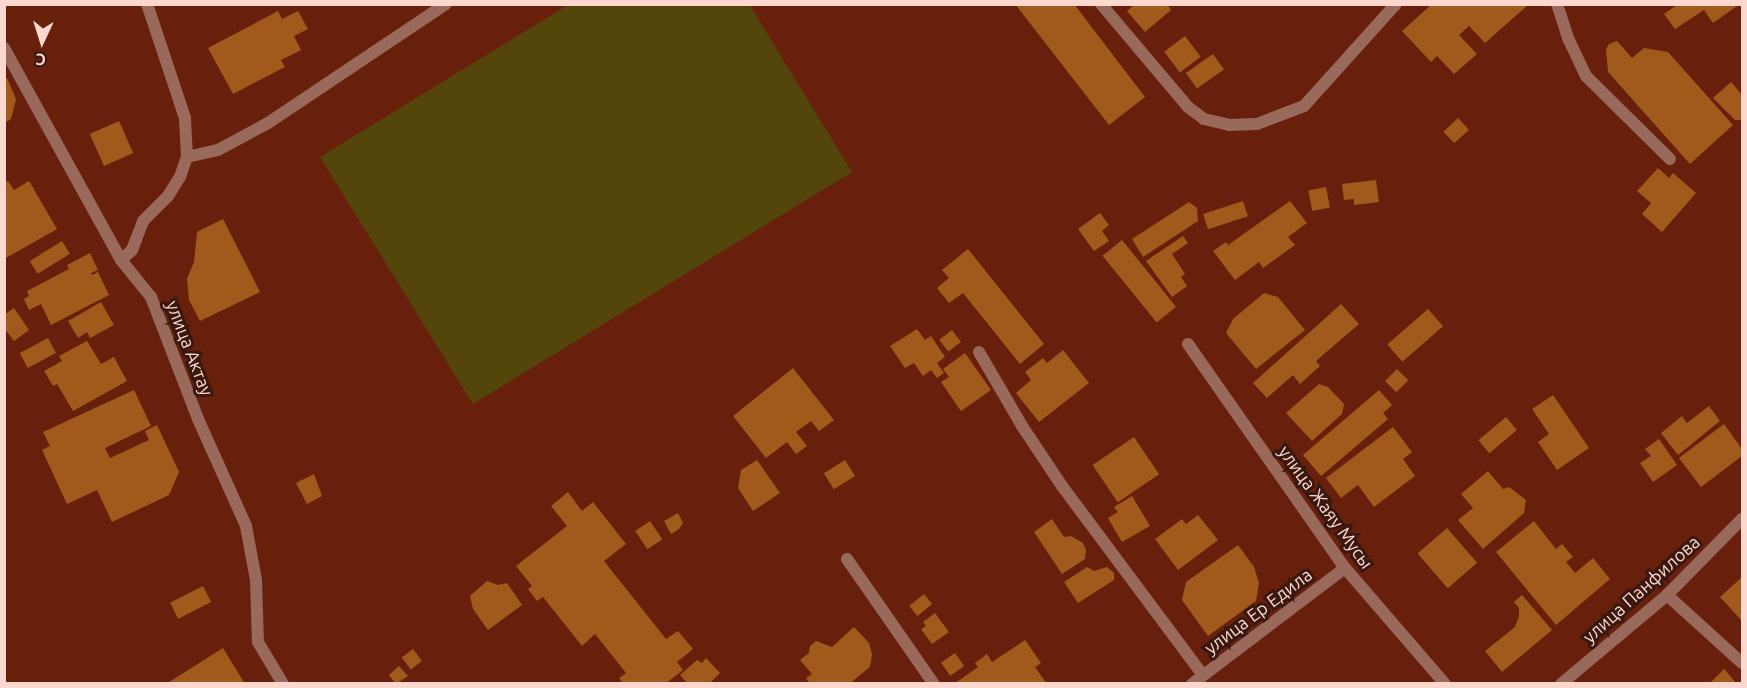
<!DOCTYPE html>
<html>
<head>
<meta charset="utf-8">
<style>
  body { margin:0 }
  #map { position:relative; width:1747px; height:688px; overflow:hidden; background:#68200c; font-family:Ubuntu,sans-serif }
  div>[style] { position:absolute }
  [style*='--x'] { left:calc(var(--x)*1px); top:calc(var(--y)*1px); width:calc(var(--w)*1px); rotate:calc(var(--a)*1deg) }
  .green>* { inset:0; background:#54460a }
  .building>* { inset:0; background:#a1591c; transform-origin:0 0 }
  .street>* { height:12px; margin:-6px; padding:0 6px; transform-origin:6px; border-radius:6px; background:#99695b }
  span { translate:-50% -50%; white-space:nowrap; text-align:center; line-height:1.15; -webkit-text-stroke:6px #38180f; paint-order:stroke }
  .street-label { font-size:18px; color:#fdd8ce }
  .frame { position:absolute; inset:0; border:6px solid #fdd8ce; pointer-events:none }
  .north { position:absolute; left:12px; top:12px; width:60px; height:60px; -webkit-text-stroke:4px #38180f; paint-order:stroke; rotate:184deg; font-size:16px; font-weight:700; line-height:24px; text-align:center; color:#fdd8ce }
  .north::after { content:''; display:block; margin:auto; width:21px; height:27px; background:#fdd8ce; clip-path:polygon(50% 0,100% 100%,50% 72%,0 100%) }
</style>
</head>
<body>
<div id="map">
  <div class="green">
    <div style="clip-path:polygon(749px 4px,852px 172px,473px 404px,320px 157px,568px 5px)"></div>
  </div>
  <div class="building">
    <div style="clip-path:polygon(1015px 4px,1074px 4px,1145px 97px,1109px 125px)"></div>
    <div style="clip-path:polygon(1135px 4px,1167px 4px,1171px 10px,1145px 32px,1127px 11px)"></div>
    <div style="clip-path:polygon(1432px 4px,1529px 4px,1485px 43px,1469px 26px,1459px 35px,1477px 54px,1454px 74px,1437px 56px,1431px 62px,1402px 31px)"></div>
    <div style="clip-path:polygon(1678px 4px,1740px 4px,1713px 23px,1704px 10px,1675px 29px,1664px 14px)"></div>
    <div style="clip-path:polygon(278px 11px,282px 19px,298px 11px,308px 29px,294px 36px,301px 50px,281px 60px,285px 67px,233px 94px,208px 48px)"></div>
    <div style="left:1185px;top:36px;width:26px;height:26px;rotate:53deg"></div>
    <div style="clip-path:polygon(1617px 41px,1632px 58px,1644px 48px,1668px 52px,1733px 125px,1690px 164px,1608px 72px,1606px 49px,1609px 44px)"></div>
    <div style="left:1213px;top:54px;width:19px;height:33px;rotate:55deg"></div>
    <div style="clip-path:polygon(7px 78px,16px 99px,11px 119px,4px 123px,4px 79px)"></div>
    <div style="clip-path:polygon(1731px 82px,1742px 95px,1742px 120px,1735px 120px,1713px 98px)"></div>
    <div style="left:1458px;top:118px;width:16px;height:20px;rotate:47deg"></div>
    <div style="left:119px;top:121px;width:35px;height:32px;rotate:66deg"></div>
    <div style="clip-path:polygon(1658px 168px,1669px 178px,1673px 173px,1696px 193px,1662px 232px,1642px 214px,1651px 203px,1637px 191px)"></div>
    <div style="clip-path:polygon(1376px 180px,1379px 202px,1354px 205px,1354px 199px,1344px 200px,1342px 184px)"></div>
    <div style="clip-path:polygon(8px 181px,14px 190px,29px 181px,57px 229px,4px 259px,4px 183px)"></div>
    <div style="left:1326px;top:187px;width:21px;height:18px;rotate:79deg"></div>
    <div style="left:1243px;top:201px;width:16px;height:42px;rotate:72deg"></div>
    <div style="clip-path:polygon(1290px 201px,1307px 223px,1288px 237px,1295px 245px,1263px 268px,1259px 262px,1235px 280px,1213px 251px,1226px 242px,1228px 245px)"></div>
    <div style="clip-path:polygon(1189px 202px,1197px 208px,1198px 221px,1143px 257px,1132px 239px)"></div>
    <div style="clip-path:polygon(1100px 213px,1109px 225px,1102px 231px,1109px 241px,1094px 251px,1078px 229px)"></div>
    <div style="clip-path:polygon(223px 219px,260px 292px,200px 321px,189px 300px,187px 279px,194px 262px,197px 232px)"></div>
    <div style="clip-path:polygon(1183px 236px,1188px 243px,1172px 254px,1185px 274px,1181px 277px,1187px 286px,1172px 297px,1146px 261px)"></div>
    <div style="left:1122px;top:240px;width:86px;height:25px;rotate:51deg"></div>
    <div style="left:62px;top:241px;width:15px;height:38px;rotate:58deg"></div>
    <div style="clip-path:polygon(968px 249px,1044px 344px,1020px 364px,963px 293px,949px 303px,937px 288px,949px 278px,942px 270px)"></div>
    <div style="clip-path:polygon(90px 253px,98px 270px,91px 273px,92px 275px,98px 272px,109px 295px,51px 325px,41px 304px,29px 310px,24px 299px,29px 296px,27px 291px,69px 269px,67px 265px)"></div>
    <div style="clip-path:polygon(1264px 293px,1278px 297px,1305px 330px,1256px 369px,1226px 333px,1233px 319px)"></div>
    <div style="clip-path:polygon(101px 302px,114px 325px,90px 338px,87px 332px,78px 338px,68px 321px)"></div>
    <div style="clip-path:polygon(1341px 304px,1359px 324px,1316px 361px,1320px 366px,1300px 384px,1293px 375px,1267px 398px,1253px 383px)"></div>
    <div style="clip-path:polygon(14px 308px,29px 330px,14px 341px,4px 328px,4px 315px)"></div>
    <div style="left:1428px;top:309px;width:23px;height:54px;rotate:49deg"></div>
    <div style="clip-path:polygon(917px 329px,925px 340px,931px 336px,945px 357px,937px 363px,944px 373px,937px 378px,931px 370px,923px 376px,914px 363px,905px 368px,890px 346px)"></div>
    <div style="left:952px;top:330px;width:15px;height:16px;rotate:53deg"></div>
    <div style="left:48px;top:338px;width:17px;height:32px;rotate:62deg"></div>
    <div style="clip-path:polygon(87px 341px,101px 364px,114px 357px,127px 381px,73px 411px,57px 384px,53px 386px,44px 371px,62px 361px,59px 356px)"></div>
    <div style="clip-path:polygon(1063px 350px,1089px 383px,1039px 422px,1016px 393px,1031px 380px,1025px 372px,1043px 358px,1047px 363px)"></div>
    <div style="clip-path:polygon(965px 353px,991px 390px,961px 411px,941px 382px,949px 377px,943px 369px)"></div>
    <div style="clip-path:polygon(793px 368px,834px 420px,819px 431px,811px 421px,796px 432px,807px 446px,796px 454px,787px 442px,766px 458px,733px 416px)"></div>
    <div style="left:1397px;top:369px;width:16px;height:17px;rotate:45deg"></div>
    <div style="clip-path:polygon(1319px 384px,1328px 387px,1344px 404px,1342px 414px,1312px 441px,1286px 413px)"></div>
    <div style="clip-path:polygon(134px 390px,151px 426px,105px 448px,110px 458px,149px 440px,145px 431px,157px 425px,179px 472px,169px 495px,112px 522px,97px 490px,67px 504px,42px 450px,50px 446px,43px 432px)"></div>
    <div style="clip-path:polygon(1379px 390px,1392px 405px,1383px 413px,1388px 419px,1321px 476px,1303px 455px)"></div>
    <div style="clip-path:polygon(1553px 395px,1589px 448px,1557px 470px,1538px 442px,1549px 434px,1532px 409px)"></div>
    <div style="clip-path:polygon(1709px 406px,1720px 421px,1678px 455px,1661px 433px,1682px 416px,1687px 423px)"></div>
    <div style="left:1506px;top:417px;width:17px;height:36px;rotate:50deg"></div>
    <div style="clip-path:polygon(1724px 424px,1742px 449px,1742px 456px,1701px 487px,1679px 458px)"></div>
    <div style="clip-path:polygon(1393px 427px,1412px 452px,1403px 459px,1415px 476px,1374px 507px,1358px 485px,1341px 498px,1326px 478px)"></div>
    <div style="left:1134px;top:437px;width:45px;height:50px;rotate:56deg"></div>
    <div style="clip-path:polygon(1659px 439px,1677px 465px,1653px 482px,1640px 463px,1651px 456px,1645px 449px)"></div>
    <div style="clip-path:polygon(757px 460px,780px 493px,753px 511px,738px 488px,741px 470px)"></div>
    <div style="left:845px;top:460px;width:19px;height:25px;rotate:58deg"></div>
    <div style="clip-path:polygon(1488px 471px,1503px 489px,1509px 487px,1526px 500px,1524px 513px,1483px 549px,1458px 520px,1473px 508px,1461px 494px)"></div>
    <div style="clip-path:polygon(314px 474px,322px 496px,307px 504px,296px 483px)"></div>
    <div style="clip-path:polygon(568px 492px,582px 511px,593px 502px,626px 544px,604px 561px,666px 639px,678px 631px,693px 649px,677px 662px,683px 670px,665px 684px,623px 684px,619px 678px,626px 673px,595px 634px,582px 646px,543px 597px,537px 601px,528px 589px,532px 586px,516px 566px,567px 526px,551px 506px)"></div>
    <div style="clip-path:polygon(1132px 496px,1150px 526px,1122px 542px,1108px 518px,1118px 512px,1114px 507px)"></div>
    <div style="clip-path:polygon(678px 513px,683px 523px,679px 529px,671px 534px,664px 521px)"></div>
    <div style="clip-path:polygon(1198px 515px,1218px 540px,1178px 570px,1155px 539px,1182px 519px,1186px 524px)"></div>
    <div style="clip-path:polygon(1052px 519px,1064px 537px,1071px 536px,1083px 543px,1086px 550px,1085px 559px,1062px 574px,1034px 532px)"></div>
    <div style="left:650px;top:521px;width:22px;height:18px;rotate:56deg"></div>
    <div style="clip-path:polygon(1534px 521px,1556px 549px,1562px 544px,1573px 557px,1566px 562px,1575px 573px,1593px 558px,1610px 579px,1556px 625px,1496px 552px)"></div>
    <div style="left:1447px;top:528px;width:46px;height:39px;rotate:49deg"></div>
    <div style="clip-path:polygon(1238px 545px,1254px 567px,1259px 583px,1256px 601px,1208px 636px,1182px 600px,1186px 582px)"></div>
    <div style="clip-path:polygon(1087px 567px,1094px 571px,1107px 567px,1114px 573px,1114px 580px,1078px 603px,1064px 582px)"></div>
    <div style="clip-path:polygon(1741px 578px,1742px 580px,1742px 621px,1720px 597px)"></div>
    <div style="clip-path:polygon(487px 581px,498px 585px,507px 583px,522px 605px,488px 630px,473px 609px,470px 596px)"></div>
    <div style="left:203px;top:586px;width:18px;height:37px;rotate:63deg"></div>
    <div style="left:924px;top:594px;width:13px;height:19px;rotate:51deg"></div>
    <div style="clip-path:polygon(1522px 595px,1552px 630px,1502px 672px,1485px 651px,1515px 627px,1519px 616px,1519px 608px,1514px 602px)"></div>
    <div style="clip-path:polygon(935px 613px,949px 632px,932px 644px,921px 629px,926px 626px,923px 622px)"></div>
    <div style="clip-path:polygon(854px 627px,869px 643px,872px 654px,870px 667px,849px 684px,810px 684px,806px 678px,812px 674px,800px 660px,809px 653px,810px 646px,816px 641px,832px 647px)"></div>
    <div style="clip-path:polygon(1025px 640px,1041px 663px,1035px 667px,1047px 684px,954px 684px,978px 667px,975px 663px,987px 654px,992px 662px)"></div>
    <div style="clip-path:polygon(223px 648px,245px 684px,166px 684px)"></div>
    <div style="left:413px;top:649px;width:15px;height:14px;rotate:53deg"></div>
    <div style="left:955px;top:653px;width:16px;height:17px;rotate:55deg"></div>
    <div style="clip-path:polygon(706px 658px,720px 673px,709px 684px,688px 684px,680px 675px,697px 660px,702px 663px)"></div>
    <div style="clip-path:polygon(399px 666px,408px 676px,396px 684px,389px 675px)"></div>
    <div style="clip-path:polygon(1724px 669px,1737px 684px,1709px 684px)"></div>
  </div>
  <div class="street">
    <div style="--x:1101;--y:4;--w:135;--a:49.8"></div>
    <div style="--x:1188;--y:107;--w:20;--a:37"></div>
    <div style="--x:1204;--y:119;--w:26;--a:13"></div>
    <div style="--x:1229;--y:125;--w:28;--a:-2"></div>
    <div style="--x:1257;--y:124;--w:50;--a:-21"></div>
    <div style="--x:1304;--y:106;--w:137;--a:-48"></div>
    <div style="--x:1557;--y:4;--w:36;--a:72"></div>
    <div style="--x:1568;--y:38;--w:42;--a:64.7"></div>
    <div style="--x:1586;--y:76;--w:118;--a:44.7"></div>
    <div style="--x:4;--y:48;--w:242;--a:61.1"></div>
    <div style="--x:121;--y:260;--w:48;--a:51"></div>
    <div style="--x:151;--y:297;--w:131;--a:68.9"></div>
    <div style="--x:198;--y:419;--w:117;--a:65.8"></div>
    <div style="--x:246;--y:526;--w:55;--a:79.5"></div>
    <div style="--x:256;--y:580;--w:62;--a:88.2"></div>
    <div style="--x:258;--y:642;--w:49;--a:59.2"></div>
    <div style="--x:187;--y:157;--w:32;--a:-13"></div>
    <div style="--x:218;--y:150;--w:57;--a:-28.4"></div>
    <div style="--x:268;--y:123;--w:214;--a:-33.8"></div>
    <div style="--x:121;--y:260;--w:15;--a:-42"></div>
    <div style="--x:132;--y:250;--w:31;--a:-69"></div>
    <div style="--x:143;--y:221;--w:35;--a:-45"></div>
    <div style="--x:168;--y:196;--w:22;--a:-58"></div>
    <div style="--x:180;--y:177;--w:21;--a:-71"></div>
    <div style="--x:187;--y:157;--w:39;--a:-93"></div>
    <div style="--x:185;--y:118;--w:120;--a:-108.4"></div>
    <div style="--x:1188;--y:344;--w:274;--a:55"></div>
    <div style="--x:1345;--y:568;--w:153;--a:49.2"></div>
    <div style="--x:979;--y:352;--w:86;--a:59.8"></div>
    <div style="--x:1022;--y:426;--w:72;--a:56.3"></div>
    <div style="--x:1062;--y:486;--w:236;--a:53.3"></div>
    <div style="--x:847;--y:559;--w:152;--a:55.2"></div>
    <div style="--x:1667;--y:595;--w:101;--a:42.2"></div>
    <div style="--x:1192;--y:684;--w:192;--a:-37.2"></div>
    <div style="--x:1561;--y:684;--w:138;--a:-40"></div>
    <div style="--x:1667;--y:595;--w:107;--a:-45.4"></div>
  </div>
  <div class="street-label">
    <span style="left:190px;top:348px;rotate:69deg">улица Актау</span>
    <span style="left:1326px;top:507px;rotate:54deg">улица Жаяу Мусы</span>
    <span style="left:1641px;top:589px;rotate:-42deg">улица Панфилова</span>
    <span style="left:1258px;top:611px;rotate:-37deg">улица Ер Едила</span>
  </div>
  <div class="frame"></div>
  <div class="north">С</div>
</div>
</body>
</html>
